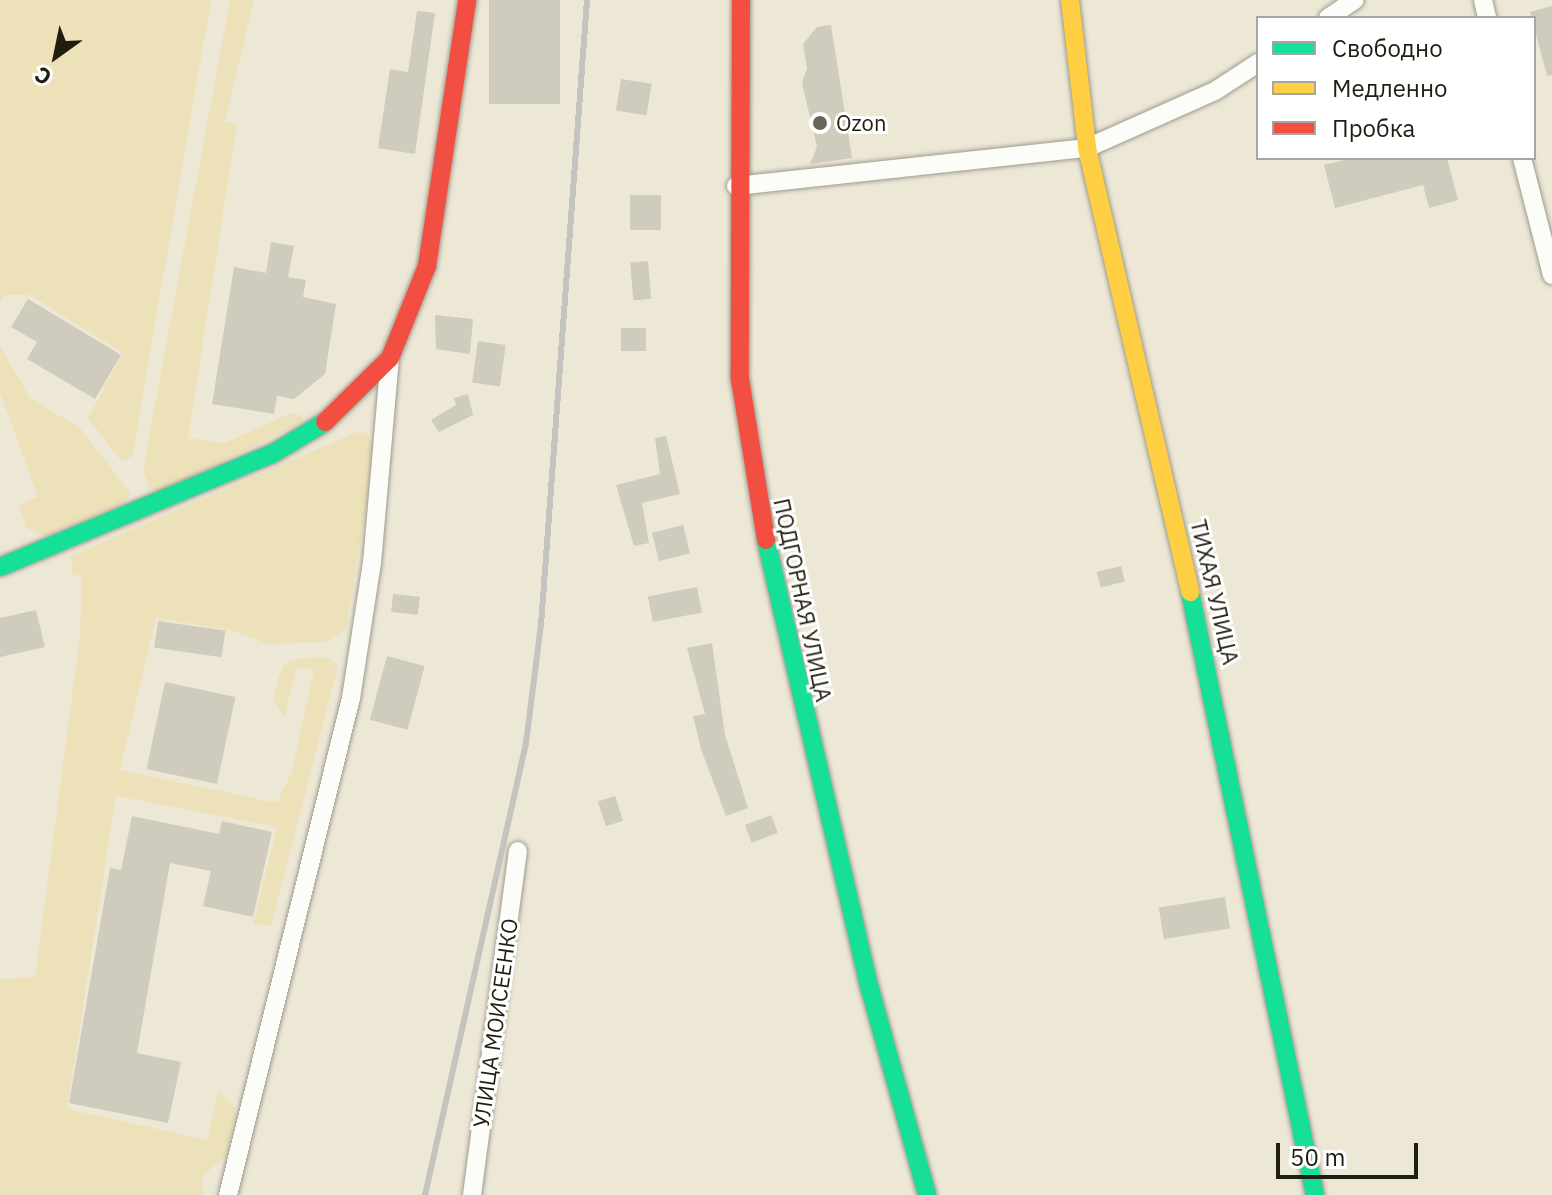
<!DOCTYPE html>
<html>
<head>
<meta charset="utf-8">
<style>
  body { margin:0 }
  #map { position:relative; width:1552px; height:1195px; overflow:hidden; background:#ede8d6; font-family:"IBM Plex Sans",sans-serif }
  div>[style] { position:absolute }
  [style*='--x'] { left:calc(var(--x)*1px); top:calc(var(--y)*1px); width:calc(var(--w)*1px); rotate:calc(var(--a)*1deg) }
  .green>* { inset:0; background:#ece1b9 }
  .building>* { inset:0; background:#cfcbbd; transform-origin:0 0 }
  .roads { filter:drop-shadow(0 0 2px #9f9b8e) drop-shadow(0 0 2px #9f9b8e) }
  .street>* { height:18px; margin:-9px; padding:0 9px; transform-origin:9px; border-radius:9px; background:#fcfcf9 }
  .fast>* { height:18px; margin:-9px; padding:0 9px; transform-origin:9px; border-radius:9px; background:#16e098 }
  .slow>* { height:18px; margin:-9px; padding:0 9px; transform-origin:9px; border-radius:9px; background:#ffcf43 }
  .jam>* { height:18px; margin:-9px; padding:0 9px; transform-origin:9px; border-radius:9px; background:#f24e42 }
  .rail>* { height:6px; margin:-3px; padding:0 3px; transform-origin:3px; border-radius:3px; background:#c5c3bf }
  .dots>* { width:22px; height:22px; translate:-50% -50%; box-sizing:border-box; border:4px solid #fff; border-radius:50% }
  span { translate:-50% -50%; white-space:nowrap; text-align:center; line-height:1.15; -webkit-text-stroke:6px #fff; paint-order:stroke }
  .poi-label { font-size:22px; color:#201d11 }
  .left { translate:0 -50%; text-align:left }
  .street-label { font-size:22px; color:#201d11 }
  .legend { position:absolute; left:1256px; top:16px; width:280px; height:144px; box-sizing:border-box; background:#fff; border:2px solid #a6a5a0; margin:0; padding:10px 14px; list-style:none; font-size:24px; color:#201d11 }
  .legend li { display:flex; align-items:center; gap:16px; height:40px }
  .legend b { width:40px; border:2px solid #a6a5a0 }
  .north { position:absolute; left:16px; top:16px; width:80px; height:80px; -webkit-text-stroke:6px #fff; paint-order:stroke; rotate:213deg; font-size:22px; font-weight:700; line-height:32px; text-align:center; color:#201d11 }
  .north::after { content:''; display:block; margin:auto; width:28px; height:36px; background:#201d11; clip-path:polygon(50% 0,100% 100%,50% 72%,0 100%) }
  .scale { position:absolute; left:1276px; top:1143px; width:142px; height:36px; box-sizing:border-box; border:4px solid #201d11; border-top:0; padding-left:10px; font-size:24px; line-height:28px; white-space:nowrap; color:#201d11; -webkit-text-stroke:6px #fff; paint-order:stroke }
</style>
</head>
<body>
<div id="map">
  <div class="green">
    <div style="clip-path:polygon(0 0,211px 0,132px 457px,121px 461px,88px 418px,123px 353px,30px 295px,4px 295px,0 303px)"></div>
    <div style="clip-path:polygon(230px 0,254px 0,225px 122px,237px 124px,188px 438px,225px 443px,291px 413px,303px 416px,302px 422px,160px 492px,149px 488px,143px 470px)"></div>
    <div style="clip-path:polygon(0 346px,30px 398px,80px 428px,131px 494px,124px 503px,44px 536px,27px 528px,19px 504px,38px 497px,0 392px)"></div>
    <div style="clip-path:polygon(357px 432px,367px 433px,375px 450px,346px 629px,325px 642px,268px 644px,230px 630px,156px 618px,120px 770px,277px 803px,292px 771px,314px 670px,297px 667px,284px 717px,273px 699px,278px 679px,285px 663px,297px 659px,328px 657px,338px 666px,271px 926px,253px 924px,277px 827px,116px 796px,67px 1109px,207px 1140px,218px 1092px,236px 1108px,227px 1156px,203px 1175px,202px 1195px,0 1195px,0 979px,35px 977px,80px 635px,82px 574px,72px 576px,71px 556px)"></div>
  </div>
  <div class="building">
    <div style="left:489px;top:0;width:71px;height:104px"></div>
    <div style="clip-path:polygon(1552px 6px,1552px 75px,1547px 76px,1530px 12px)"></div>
    <div style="clip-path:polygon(417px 11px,435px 13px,415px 154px,378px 148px,390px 69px,408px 72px)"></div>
    <div style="clip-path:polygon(831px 25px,852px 158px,810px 164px,817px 147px,802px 83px,807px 68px,803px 44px,817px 27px)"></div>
    <div style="left:621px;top:79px;width:31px;height:32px;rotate:9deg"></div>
    <div style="clip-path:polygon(1352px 158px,1447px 158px,1458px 200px,1429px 208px,1423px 185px,1335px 208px,1324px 165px)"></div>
    <div style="left:630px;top:195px;width:31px;height:35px"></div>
    <div style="clip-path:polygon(271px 242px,294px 246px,288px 277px,306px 280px,303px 297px,336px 304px,325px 374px,294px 399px,277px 396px,274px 414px,212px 404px,234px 267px,266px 273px)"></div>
    <div style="left:648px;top:261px;width:38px;height:18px;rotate:85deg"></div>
    <div style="clip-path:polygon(28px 299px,121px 355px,95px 399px,27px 359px,37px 342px,11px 327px)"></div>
    <div style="clip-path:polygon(435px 315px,473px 319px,470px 354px,436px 349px)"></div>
    <div style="left:621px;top:328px;width:25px;height:23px"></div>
    <div style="left:478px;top:341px;width:28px;height:42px;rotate:8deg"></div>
    <div style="clip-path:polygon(468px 394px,473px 415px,439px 432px,431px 420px,456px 405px,454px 398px)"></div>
    <div style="clip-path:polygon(666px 436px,680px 494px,642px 503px,649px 543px,634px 546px,616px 485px,660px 474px,655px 438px)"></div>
    <div style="left:683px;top:525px;width:29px;height:32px;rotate:76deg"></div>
    <div style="left:1121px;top:566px;width:16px;height:25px;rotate:76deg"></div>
    <div style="left:697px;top:587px;width:26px;height:50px;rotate:79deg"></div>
    <div style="left:393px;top:594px;width:27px;height:18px;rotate:6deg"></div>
    <div style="clip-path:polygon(36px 610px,45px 647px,0 657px,0 618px)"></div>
    <div style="left:158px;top:621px;width:68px;height:27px;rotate:8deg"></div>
    <div style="clip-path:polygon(712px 643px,725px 735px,748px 808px,726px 816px,701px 749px,693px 716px,705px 714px,687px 648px)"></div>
    <div style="left:387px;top:656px;width:39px;height:66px;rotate:15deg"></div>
    <div style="left:165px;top:682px;width:72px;height:89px;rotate:12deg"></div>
    <div style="left:615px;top:796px;width:26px;height:18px;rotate:72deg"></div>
    <div style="left:771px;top:815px;width:19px;height:28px;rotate:69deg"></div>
    <div style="clip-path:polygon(132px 816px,219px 834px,222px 821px,272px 832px,253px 917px,203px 906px,211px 871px,170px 863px,137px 1053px,181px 1062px,168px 1123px,69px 1103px,110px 868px,121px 870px)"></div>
    <div style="left:1225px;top:897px;width:32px;height:67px;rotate:81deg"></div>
  </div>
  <div class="roads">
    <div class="street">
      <div style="--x:1483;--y:0;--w:18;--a:77"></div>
      <div style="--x:1328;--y:18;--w:32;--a:-34"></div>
      <div style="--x:1522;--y:158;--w:121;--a:75.6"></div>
      <div style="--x:736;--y:186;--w:353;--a:-6.2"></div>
      <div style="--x:1087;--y:148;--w:140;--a:-24"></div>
      <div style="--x:1215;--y:91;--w:51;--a:-33.1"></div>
      <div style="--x:228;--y:1195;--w:512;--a:-76.1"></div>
      <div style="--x:351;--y:698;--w:137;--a:-81.2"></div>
      <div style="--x:372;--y:563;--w:206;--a:-85"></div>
      <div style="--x:472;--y:1195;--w:347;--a:-82.4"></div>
    </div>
    <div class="fast">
      <div style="--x:766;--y:540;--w:461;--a:77"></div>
      <div style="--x:870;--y:989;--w:214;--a:74.5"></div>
      <div style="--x:0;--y:567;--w:295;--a:-22.6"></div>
      <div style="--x:272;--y:454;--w:62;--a:-31.1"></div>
      <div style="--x:1190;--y:592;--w:616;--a:78.29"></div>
    </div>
    <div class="slow">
      <div style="--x:1070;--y:0;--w:149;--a:83.4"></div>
      <div style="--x:1087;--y:148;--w:456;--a:76.9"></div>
    </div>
    <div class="jam">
      <div style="--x:741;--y:0;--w:379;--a:90.2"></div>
      <div style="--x:740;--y:379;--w:163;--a:80.8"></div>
      <div style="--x:325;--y:422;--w:91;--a:-44.6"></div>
      <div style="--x:390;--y:358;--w:99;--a:-68.1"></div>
      <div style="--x:427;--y:266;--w:269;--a:-81.4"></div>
    </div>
  </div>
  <div class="rail">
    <div style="--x:425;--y:1195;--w:463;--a:-77.4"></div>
    <div style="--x:526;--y:743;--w:119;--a:-82.8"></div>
    <div style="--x:541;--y:625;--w:627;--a:-85.79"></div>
  </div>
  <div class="dots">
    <div style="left:820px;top:123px;background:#686456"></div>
  </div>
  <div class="poi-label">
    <span class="left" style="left:836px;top:123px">Ozon</span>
  </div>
  <div class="street-label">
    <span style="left:1215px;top:592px;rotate:77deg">ТИХАЯ УЛИЦА</span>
    <span style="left:803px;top:600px;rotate:78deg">ПОДГОРНАЯ УЛИЦА</span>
    <span style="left:495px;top:1023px;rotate:-82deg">УЛИЦА МОИСЕЕНКО</span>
  </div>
  <ul class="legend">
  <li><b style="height:10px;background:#16e098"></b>Свободно</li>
  <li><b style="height:10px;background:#ffcf43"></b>Медленно</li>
  <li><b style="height:10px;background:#f24e42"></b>Пробка</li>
  </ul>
  <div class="north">С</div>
  <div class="scale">50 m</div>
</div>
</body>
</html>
